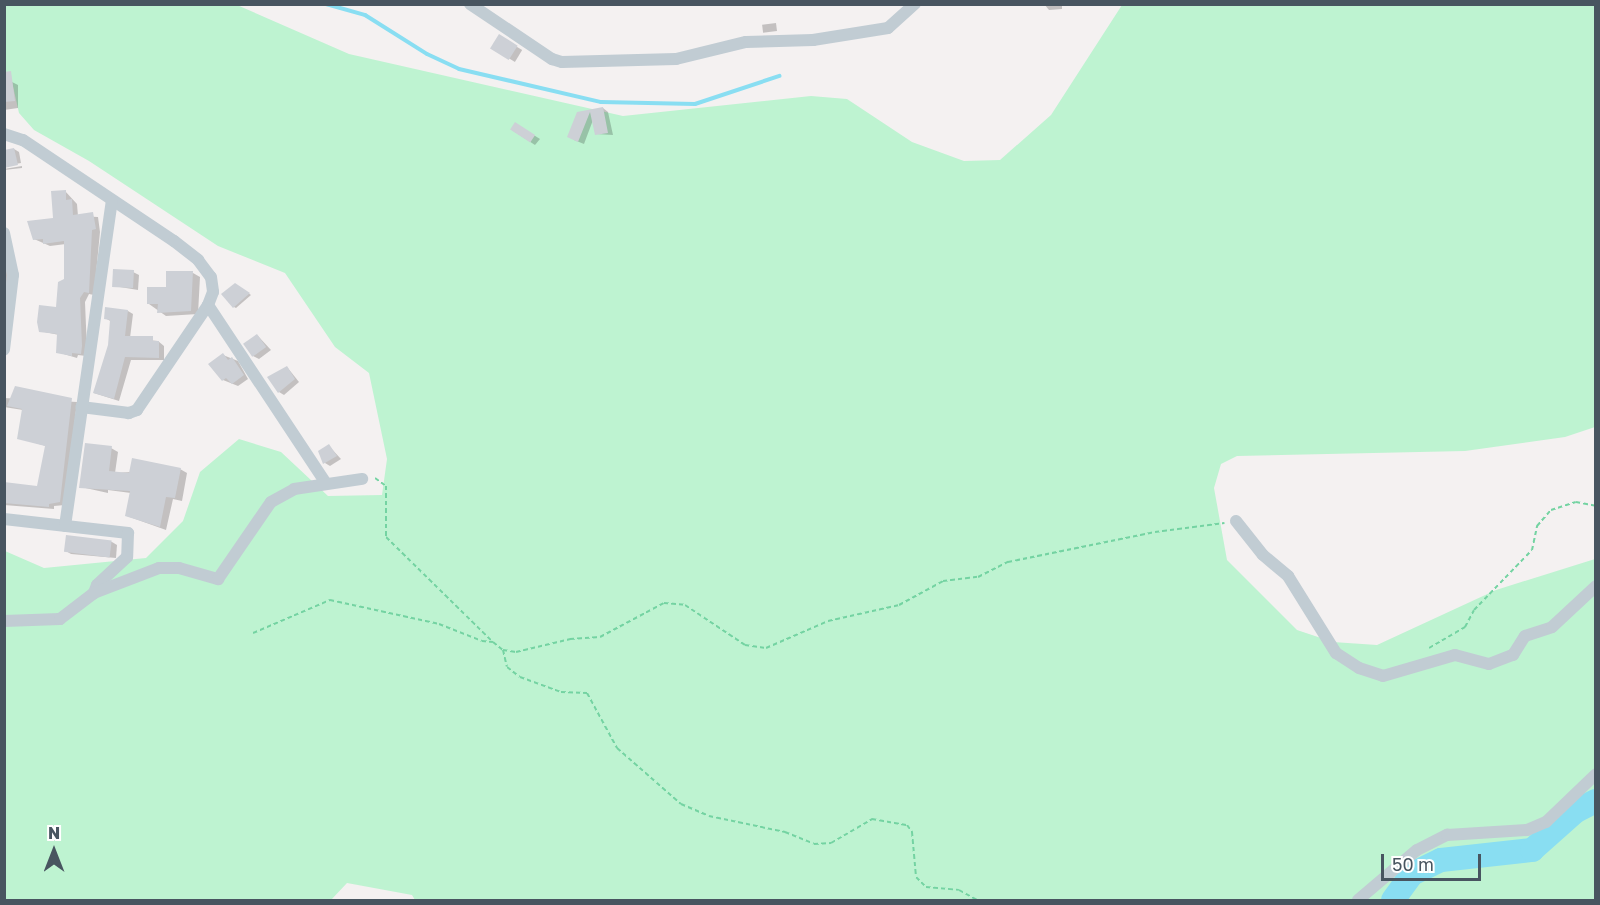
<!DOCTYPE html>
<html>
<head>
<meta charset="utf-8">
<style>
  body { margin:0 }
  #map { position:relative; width:1600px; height:905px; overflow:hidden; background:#f4f1f1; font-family:"Golos Text",sans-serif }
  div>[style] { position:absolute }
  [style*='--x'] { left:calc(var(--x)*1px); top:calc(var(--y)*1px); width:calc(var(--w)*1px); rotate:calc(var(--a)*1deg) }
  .green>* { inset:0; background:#bef3d1 }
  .shadow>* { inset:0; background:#0003; transform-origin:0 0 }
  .stream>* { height:4px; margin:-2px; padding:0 2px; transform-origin:2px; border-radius:2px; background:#89def2 }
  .river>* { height:24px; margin:-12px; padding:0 12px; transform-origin:12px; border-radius:12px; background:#89def2 }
  .building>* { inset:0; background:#cdd0d6; transform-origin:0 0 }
  .path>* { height:2px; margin-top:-1px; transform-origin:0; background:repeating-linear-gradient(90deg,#74d3a2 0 4.5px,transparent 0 7.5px) }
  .minor>* { height:12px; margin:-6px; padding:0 6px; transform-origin:6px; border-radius:6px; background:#c1ccd3 }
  span { translate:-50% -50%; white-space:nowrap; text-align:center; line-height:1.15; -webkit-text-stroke:4.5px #fff; paint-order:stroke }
  .frame { position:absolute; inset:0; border:6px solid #485560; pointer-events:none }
  .north { position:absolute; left:24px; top:821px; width:60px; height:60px; -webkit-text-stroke:4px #fff; paint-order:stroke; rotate:0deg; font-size:16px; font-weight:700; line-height:24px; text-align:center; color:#485560 }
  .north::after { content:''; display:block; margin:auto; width:21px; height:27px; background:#485560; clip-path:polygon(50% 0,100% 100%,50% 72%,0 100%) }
  .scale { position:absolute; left:1381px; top:854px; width:100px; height:27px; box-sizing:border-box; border:3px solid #485560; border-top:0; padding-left:8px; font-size:18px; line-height:21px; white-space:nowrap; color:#485560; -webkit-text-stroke:4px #fff; paint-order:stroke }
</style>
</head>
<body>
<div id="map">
  <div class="green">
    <div style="clip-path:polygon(5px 5px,237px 5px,349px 54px,623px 116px,811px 96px,847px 99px,912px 142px,964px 161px,1000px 160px,1051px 115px,1122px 5px,1595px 5px,1595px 427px,1565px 437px,1465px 451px,1237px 456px,1221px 464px,1214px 488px,1227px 560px,1297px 630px,1333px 642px,1377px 645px,1496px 590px,1595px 559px,1595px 900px,415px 900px,412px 895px,347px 883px,331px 900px,5px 900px,5px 551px,44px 568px,146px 558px,183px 521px,200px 472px,239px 439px,281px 452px,328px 496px,382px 495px,387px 459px,369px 373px,335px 347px,285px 273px,218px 246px,89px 161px,34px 130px,19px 113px,10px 73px,5px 73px)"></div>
  </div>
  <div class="shadow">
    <div style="clip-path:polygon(1044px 4px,1062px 4px,1062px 9px,1049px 10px)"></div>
    <div style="left:776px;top:23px;width:8px;height:14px;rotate:83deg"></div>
    <div style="left:499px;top:36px;width:27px;height:14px;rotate:31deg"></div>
    <div style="clip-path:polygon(12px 82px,18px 85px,18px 108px,4px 110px,4px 83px)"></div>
    <div style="clip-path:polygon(603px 108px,608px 112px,613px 135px,596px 134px,593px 120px,584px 144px,574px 140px,578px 113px)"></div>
    <div style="clip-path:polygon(521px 127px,540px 139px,535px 145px,512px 130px)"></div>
    <div style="clip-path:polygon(14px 149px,19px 152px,21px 163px,4px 166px)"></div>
    <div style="clip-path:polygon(22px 166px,22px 168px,4px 170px,4px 169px)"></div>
    <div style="clip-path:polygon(65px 191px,77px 204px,78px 216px,98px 217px,100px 232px,94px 295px,89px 294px,85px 302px,87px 350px,86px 356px,78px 355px,77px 358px,57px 352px,59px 335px,40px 331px,57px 309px,66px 280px,66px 244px,50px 246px,34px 239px,54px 219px)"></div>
    <div style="clip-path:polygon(4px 269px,8px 270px,9px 286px,4px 286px)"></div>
    <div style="clip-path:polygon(133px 272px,139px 275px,138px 290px,114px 286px)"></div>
    <div style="clip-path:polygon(168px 273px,193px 273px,200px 277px,198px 314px,166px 316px,149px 304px,168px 289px)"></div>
    <div style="clip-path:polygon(235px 284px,251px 295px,236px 308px,234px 307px)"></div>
    <div style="clip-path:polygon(128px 311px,133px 314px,130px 338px,158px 341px,164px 346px,164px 360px,131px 360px,119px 401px,94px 393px,110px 346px,112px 322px,105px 318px)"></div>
    <div style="clip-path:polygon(258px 336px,271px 350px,259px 359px,253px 356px)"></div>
    <div style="clip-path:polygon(223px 355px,238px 361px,248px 379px,238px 386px,223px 380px)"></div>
    <div style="clip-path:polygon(287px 367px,299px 382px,284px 395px,279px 392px)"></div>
    <div style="clip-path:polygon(4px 398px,77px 402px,65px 505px,54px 506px,54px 509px,4px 505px,4px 484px,38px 487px,46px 446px,18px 438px,23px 410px,4px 407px)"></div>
    <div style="clip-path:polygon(329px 446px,341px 459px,330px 466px,325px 463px)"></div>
    <div style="clip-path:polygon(111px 448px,118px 452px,115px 473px,180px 469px,187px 473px,182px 501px,173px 499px,166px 530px,127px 516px,131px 493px,108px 490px,108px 493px,81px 487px)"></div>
    <div style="clip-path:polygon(67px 536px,112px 542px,117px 545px,116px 558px,71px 554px,66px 551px)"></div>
  </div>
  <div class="stream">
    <div style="--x:326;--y:4;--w:41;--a:15.8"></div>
    <div style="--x:365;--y:15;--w:73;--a:32.2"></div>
    <div style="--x:427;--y:54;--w:35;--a:25"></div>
    <div style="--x:459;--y:69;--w:146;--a:13.1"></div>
    <div style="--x:601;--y:102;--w:94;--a:1.2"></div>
    <div style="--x:695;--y:104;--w:89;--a:-18.4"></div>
  </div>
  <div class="river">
    <div style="--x:1393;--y:900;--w:32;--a:-54"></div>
    <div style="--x:1412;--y:874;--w:32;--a:-26"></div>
    <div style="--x:1441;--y:860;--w:92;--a:-6.3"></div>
    <div style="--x:1532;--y:850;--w:59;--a:-41.6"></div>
    <div style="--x:1576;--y:811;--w:22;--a:-27"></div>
  </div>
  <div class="building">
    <div style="left:499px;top:34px;width:22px;height:17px;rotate:32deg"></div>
    <div style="clip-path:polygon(11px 71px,15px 101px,4px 102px,4px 72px)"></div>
    <div style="clip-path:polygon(603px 107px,608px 133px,595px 135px,590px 112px,578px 142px,567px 137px,577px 112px)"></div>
    <div style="left:515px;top:122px;width:24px;height:9px;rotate:33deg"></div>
    <div style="clip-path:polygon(14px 148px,18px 165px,4px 168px,4px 150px)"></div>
    <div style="clip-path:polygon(66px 190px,66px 200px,72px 199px,73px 215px,93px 212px,96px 229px,92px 230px,89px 293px,84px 292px,80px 298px,82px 346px,81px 354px,72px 353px,72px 356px,56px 353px,57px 334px,39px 332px,37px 322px,39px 305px,56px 307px,58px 282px,64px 279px,64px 241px,43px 244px,43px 239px,33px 240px,27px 221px,53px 218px,51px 191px)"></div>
    <div style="left:113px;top:269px;width:21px;height:18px;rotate:3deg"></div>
    <div style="clip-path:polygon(166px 271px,193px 271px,191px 311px,157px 313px,158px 304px,147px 304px,147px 287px,166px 287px)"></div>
    <div style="clip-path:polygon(235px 283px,250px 293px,233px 308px,221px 294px)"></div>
    <div style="clip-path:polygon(105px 307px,128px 310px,125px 336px,153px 336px,153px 341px,159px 341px,159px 358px,125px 357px,114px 399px,93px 393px,108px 345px,110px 320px,104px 319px)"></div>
    <div style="left:257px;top:334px;width:16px;height:17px;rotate:55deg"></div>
    <div style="clip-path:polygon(223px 353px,228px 360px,232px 357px,244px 375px,232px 384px,226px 378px,222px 381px,208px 364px)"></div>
    <div style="clip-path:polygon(287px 366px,295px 379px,278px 393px,267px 377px)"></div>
    <div style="clip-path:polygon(15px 386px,72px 398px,60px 502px,49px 504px,49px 507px,4px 503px,4px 482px,37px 486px,45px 446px,17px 439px,22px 409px,7px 406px)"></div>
    <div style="clip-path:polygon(85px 443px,112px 446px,109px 471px,129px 473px,132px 458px,181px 468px,175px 498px,166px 497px,160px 527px,125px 516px,130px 491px,79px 488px)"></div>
    <div style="clip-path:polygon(329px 444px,337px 456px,323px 464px,318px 451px)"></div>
    <div style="left:66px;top:535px;width:46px;height:17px;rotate:7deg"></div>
  </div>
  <div class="path">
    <div style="--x:375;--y:478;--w:14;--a:36"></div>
    <div style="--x:386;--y:486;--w:51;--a:90"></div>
    <div style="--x:386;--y:537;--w:150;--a:44.5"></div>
    <div style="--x:493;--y:642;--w:13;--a:39"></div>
    <div style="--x:503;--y:650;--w:13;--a:9"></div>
    <div style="--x:516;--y:652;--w:56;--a:-13.5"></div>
    <div style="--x:570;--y:639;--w:30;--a:-4"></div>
    <div style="--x:600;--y:637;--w:72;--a:-28"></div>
    <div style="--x:664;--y:603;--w:21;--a:5"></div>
    <div style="--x:685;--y:605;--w:72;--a:33.7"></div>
    <div style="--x:745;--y:645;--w:21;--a:8"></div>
    <div style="--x:766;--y:648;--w:68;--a:-23.5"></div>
    <div style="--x:828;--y:621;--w:73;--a:-12.7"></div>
    <div style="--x:899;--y:605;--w:50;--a:-28.6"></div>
    <div style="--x:943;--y:581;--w:35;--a:-7"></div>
    <div style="--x:978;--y:577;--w:34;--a:-27"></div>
    <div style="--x:1008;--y:562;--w:150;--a:-11.5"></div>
    <div style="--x:1155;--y:532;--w:70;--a:-7.4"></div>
    <div style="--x:253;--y:633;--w:84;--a:-23.2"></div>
    <div style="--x:330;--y:600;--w:112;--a:12.4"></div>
    <div style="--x:439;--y:624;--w:46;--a:21.6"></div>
    <div style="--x:482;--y:641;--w:11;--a:5"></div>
    <div style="--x:1429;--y:648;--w:42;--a:-30.3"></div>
    <div style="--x:1465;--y:627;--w:19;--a:-62"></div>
    <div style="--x:1474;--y:610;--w:83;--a:-46"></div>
    <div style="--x:1532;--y:550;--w:25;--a:-78"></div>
    <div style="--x:1537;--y:526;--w:21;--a:-49"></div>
    <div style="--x:1551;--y:510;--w:26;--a:-18"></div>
    <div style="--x:1576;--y:502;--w:20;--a:11"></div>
    <div style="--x:503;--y:650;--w:17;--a:77"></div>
    <div style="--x:507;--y:667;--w:16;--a:38"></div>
    <div style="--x:520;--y:677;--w:44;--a:20.1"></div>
    <div style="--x:561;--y:692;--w:26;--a:2"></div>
    <div style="--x:587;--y:693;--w:63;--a:61.4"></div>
    <div style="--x:617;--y:748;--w:85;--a:41.2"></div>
    <div style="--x:681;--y:804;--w:30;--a:23"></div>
    <div style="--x:709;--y:816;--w:78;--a:11.9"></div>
    <div style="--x:785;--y:832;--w:31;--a:22"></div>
    <div style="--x:814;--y:844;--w:17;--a:-3"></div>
    <div style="--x:831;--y:843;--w:48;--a:-30.3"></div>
    <div style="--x:872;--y:819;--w:36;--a:10"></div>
    <div style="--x:907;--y:825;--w:9;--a:54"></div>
    <div style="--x:912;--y:832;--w:45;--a:84.9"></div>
    <div style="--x:916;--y:877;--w:14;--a:45"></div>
    <div style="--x:926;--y:887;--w:33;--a:5"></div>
    <div style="--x:959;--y:890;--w:21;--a:29"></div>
  </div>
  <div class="minor">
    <div style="--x:470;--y:4;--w:99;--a:33.9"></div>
    <div style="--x:552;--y:59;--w:10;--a:17"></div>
    <div style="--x:562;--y:62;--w:114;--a:-1.5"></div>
    <div style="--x:676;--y:59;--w:72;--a:-13.7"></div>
    <div style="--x:746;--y:42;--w:67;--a:-1.7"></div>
    <div style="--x:813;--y:40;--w:76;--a:-9.1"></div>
    <div style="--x:888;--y:28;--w:36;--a:-42"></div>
    <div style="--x:4;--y:134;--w:20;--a:18"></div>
    <div style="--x:23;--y:140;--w:182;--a:33.8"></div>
    <div style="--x:174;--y:241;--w:31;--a:38"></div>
    <div style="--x:198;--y:260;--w:21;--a:53"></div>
    <div style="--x:211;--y:277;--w:15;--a:82"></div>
    <div style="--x:213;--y:292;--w:14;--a:111"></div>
    <div style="--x:208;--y:305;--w:127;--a:124.1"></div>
    <div style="--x:137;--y:410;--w:9;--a:159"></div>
    <div style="--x:129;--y:413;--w:48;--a:-172.9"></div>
    <div style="--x:4;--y:233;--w:43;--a:77.9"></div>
    <div style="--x:13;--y:275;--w:75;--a:96.9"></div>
    <div style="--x:208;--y:305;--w:214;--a:56.5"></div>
    <div style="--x:4;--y:519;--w:125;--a:6.4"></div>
    <div style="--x:128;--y:533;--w:24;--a:92"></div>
    <div style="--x:127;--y:557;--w:41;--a:137"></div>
    <div style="--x:97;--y:585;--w:9;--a:111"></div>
    <div style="--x:1236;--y:521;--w:43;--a:51.5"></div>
    <div style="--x:1263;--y:555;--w:33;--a:40"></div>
    <div style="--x:1288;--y:576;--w:91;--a:58.1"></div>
    <div style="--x:1336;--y:653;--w:27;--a:33"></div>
    <div style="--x:1359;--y:668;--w:25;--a:18"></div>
    <div style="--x:1383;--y:676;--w:75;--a:-16.3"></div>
    <div style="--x:1455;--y:655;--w:35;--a:15"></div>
    <div style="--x:1489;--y:664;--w:26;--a:-21"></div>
    <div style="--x:1513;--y:655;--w:22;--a:-58"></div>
    <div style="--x:1525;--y:636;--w:28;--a:-18"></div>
    <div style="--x:1552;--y:627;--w:60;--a:-43"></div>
    <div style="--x:65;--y:526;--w:328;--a:-81.8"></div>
    <div style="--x:4;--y:621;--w:56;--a:-2"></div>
    <div style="--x:60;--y:619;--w:43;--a:-37.4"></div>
    <div style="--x:94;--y:593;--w:70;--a:-21"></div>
    <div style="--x:159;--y:568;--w:20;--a:0"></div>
    <div style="--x:179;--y:568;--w:41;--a:15.8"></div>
    <div style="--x:218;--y:579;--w:93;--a:-55.5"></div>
    <div style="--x:271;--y:502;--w:26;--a:-29"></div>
    <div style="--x:294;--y:489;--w:69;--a:-8.4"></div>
    <div style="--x:1358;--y:900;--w:77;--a:-40.3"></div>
    <div style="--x:1417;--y:850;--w:34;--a:-27"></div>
    <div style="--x:1447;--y:835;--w:80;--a:-3.6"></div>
    <div style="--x:1527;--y:830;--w:21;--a:-23"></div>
    <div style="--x:1546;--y:822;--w:69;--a:-43.8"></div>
  </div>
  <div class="frame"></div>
  <div class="north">N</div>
  <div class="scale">50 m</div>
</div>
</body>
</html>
